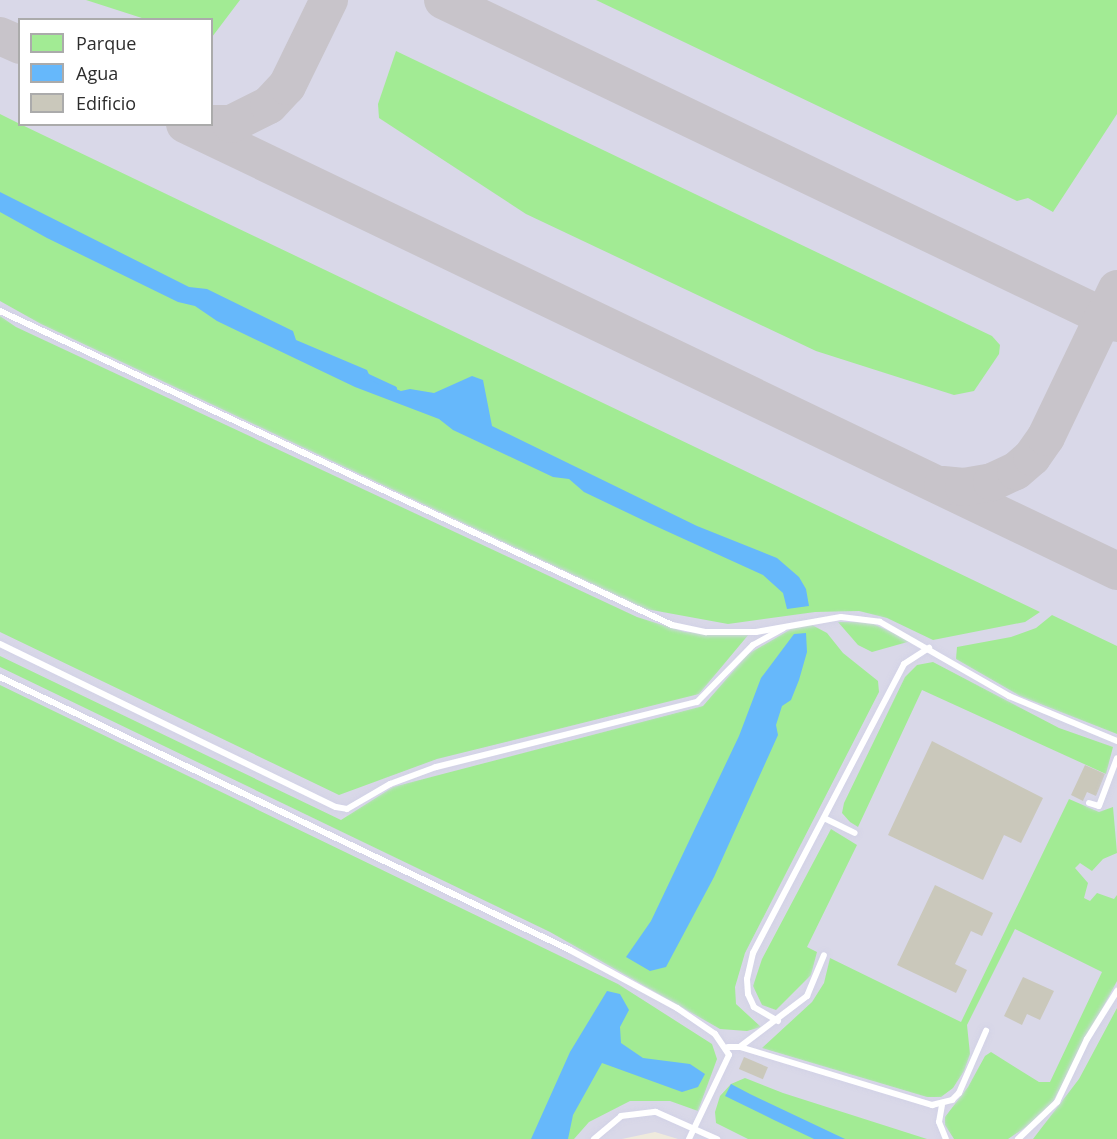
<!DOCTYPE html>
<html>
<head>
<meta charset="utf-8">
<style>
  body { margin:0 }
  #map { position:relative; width:1117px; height:1139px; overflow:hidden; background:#efeadd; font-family:"Open Sans",sans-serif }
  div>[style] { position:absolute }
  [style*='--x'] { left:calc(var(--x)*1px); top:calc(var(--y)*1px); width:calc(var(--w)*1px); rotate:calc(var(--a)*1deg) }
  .airport>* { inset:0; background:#d9d8e8 }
  .green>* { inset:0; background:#a2eb94 }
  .water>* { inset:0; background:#66b8fb }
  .stream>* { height:4.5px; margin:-2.25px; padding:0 2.25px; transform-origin:2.25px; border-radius:2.25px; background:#66b8fb }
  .taxiway>* { height:38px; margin:-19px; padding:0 19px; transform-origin:19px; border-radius:19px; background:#c8c4ca }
  .building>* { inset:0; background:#cac8bb; transform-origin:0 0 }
  .roads { filter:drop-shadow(0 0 2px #d2d2e6) drop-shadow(0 0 2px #d2d2e6) }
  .lane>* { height:6px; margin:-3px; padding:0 3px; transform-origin:3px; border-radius:3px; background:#fff }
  span { translate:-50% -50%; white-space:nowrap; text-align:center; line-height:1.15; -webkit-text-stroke:4.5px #fff; paint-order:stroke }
  .legend { position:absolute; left:18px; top:18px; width:195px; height:108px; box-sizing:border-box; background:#fff; border:2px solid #ababab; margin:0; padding:8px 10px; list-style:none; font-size:18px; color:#2c2c2c }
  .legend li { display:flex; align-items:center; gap:12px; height:30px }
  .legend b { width:30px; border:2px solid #ababab }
</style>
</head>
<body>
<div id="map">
  <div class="airport">
    <div style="clip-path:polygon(evenodd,0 0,1117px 0,1117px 1139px,678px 1139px,655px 1132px,622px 1139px,0 1139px,0 0,20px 20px,212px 20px,212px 124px,20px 124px,20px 20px)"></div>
  </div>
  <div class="green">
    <div style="clip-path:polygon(86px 0,240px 0,212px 37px,212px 20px,145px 19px)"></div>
    <div style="clip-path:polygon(596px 0,1117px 0,1117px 114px,1053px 212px,1028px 198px,1017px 201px)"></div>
    <div style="clip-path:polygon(396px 51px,992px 336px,1000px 345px,999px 354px,974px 391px,954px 395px,816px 351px,526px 214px,379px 118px,378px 104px)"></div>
    <div style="clip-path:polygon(0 114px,20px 124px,1040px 612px,1025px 622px,933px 640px,887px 618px,859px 611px,815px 612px,728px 624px,646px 609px,41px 324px,0 301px)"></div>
    <div style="clip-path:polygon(0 316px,16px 327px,637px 617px,685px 632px,749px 634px,699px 694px,437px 759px,339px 795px,0 632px)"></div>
    <div style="clip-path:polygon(1052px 615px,1117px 646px,1117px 734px,1020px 696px,956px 659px,957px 647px,1011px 637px,1036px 628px)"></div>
    <div style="clip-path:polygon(838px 622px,869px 622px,911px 641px,872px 652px,858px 645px)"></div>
    <div style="clip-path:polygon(798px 625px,812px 625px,827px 633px,843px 653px,878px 681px,879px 692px,745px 953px,735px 987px,736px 1004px,761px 1027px,747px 1031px,720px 1029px,550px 932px,0 667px,0 656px,341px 820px,393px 787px,703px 706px,748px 654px)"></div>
    <div style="clip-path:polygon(933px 662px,1059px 728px,1113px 747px,1106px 774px,922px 690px,858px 827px,850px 822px,842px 813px,844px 803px,905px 677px,917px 665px)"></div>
    <div style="clip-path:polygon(0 685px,618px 984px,712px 1044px,717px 1059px,698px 1111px,670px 1101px,630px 1101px,589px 1122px,574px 1139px,0 1139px)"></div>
    <div style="clip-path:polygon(1069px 799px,1099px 812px,1113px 807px,1117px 853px,1103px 859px,1092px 871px,1080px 863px,1075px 868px,1088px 883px,1084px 898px,1090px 901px,1097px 893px,1114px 899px,1117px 895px,1117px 981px,1047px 1113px,1008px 1139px,954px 1139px,945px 1125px,945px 1117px,968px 1087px,985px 1056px,991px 1052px,1039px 1082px,1050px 1082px,1102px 972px,1015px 929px,967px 1025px,970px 1054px,964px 1071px,953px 1088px,941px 1097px,927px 1097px,762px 1048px,812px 1002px,824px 983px,830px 958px,961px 1022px)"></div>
    <div style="clip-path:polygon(831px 829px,857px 845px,807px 947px,817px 952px,811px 975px,776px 1010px,762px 1005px,753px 986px,762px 959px)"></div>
    <div style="clip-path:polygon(1117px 1008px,1117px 1139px,1033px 1139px,1079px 1079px)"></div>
    <div style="clip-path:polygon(745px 1078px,783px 1093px,927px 1139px,748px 1139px,716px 1123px,715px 1112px,720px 1096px,731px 1084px)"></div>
  </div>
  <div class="water">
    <div style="clip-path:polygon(0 192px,189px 287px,207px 289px,293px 331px,296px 340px,367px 370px,371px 379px,401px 391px,410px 389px,434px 393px,472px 376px,483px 380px,492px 426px,697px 526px,777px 558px,799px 577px,806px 589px,809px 606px,787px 609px,783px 593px,763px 575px,651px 524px,584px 492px,569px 479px,553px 477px,453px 430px,439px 419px,355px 387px,217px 321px,195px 306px,178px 302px,47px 238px,0 212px)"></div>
    <div style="clip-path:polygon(806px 633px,807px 652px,799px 680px,791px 700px,782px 706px,776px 725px,778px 735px,714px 877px,666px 967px,650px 971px,626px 957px,651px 921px,739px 736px,761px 678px,794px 634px)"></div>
    <div style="clip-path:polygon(607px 991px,620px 994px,629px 1010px,620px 1027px,621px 1043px,643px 1058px,690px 1064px,705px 1074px,698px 1087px,682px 1092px,602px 1063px,573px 1115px,568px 1139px,531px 1139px,570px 1052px)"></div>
    <div style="clip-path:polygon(731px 1084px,750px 1094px,845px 1139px,814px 1139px,774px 1120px,725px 1096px)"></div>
  </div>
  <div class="stream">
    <div style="--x:366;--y:375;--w:31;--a:25"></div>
  </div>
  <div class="taxiway">
    <div style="--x:443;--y:0;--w:747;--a:25.61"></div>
    <div style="--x:0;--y:36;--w:22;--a:24"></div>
    <div style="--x:185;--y:124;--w:1034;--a:25.62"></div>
    <div style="--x:191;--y:124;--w:40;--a:0"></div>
    <div style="--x:231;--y:124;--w:42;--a:-26.6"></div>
    <div style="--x:269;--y:105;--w:26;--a:-47"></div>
    <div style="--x:287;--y:86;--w:96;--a:-64"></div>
    <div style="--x:943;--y:485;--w:21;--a:5"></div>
    <div style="--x:964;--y:487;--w:28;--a:-10"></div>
    <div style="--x:992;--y:482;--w:26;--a:-25"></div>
    <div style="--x:1016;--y:471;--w:21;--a:-41"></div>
    <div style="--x:1032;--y:457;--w:24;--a:-55"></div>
    <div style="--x:1046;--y:437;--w:164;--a:-64.4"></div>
  </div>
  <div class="building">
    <div style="clip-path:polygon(932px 741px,1043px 798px,1021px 843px,1004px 835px,983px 880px,888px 835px)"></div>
    <div style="clip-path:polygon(1085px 765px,1105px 774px,1096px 796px,1087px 792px,1083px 801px,1071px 795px)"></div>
    <div style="clip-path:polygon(935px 885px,993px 913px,982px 936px,971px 931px,955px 964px,967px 970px,956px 993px,897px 965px)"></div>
    <div style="clip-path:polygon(1023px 977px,1054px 991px,1040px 1020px,1027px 1014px,1022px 1025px,1004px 1016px)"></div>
    <div style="left:744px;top:1057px;width:26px;height:13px;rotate:23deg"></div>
  </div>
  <div class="roads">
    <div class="lane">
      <div style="--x:0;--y:311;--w:742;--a:25.04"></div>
      <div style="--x:672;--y:625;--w:35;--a:12"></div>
      <div style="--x:706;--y:632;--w:50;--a:0"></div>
      <div style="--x:756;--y:632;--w:86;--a:-10"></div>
      <div style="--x:841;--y:617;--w:39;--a:7"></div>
      <div style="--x:880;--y:622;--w:149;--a:29.8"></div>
      <div style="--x:1009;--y:696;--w:117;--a:22.6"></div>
      <div style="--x:0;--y:644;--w:373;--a:25.9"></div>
      <div style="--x:336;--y:807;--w:11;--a:10"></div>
      <div style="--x:347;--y:809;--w:50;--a:-30.2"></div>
      <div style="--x:390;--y:784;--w:49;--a:-20.3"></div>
      <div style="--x:436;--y:767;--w:269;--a:-14"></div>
      <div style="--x:697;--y:702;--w:80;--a:-45.5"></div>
      <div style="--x:753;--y:645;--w:35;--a:-29"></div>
      <div style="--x:0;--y:677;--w:632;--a:25.59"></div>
      <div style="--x:570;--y:950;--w:122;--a:28.5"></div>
      <div style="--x:677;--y:1008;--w:46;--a:34.4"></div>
      <div style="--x:715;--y:1034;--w:25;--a:56"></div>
      <div style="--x:729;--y:1055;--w:93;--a:115.5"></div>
      <div style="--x:1089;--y:803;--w:10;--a:17"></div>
      <div style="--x:1099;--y:806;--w:51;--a:-69.4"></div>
      <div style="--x:824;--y:818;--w:34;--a:26"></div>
      <div style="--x:778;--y:1021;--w:28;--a:-150"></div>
      <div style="--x:754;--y:1007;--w:14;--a:-115"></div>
      <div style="--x:748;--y:994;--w:15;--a:-94"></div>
      <div style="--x:747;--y:979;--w:27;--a:-77"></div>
      <div style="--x:753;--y:953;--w:326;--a:-62.4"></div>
      <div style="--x:904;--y:664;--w:30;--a:-33"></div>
      <div style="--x:741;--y:1046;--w:83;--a:-37.1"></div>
      <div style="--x:807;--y:996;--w:44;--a:-67.5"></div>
      <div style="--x:728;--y:1047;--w:12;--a:0"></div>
      <div style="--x:740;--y:1047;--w:201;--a:16.8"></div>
      <div style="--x:932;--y:1105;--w:21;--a:-14"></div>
      <div style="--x:952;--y:1100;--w:10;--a:-45"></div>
      <div style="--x:959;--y:1093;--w:68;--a:-66.5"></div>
      <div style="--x:942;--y:1105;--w:17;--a:100"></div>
      <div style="--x:939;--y:1122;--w:18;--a:68"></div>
      <div style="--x:594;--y:1139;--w:35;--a:-40"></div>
      <div style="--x:621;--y:1116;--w:35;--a:-7"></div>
      <div style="--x:656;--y:1112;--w:67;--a:23.9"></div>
      <div style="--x:1018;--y:1139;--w:54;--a:-43.5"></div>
      <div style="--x:1057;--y:1102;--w:70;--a:-64.5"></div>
      <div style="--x:1087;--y:1039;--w:57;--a:-58"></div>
    </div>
  </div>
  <ul class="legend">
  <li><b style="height:16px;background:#a2eb94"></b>Parque</li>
  <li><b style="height:16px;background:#66b8fb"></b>Agua</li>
  <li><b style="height:16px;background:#cac8bb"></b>Edificio</li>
  </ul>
</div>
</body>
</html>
